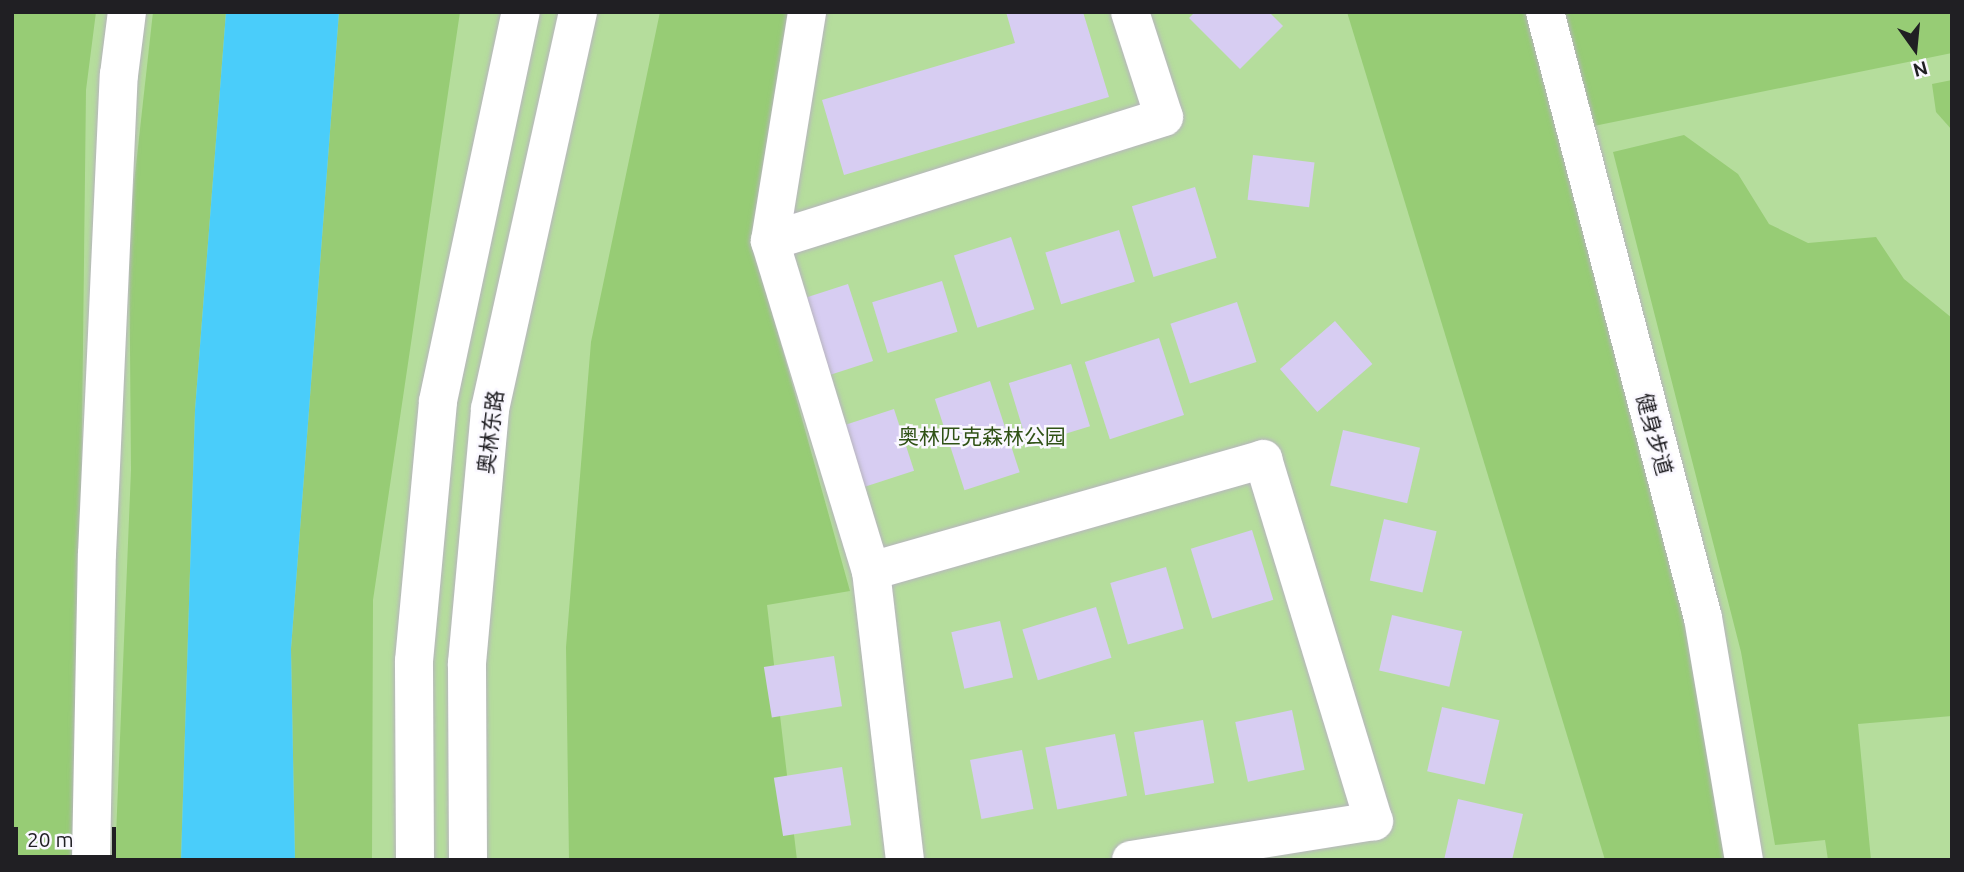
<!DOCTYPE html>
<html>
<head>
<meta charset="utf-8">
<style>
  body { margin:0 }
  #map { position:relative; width:1964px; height:872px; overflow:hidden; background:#edeaf5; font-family:Ubuntu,"Noto Sans SC",sans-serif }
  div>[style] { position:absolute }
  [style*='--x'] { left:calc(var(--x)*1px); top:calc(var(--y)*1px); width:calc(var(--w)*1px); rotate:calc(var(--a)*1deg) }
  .green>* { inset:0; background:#b5dd9c; transform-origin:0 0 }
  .forest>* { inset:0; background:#97cc75 }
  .water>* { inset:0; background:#4acdfa }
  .building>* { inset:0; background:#d7cdf2; transform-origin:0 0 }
  .roads { filter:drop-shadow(0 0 2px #b7b4be) drop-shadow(0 0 2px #b7b4be) }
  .minor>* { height:38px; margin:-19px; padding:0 19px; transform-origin:19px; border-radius:19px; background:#fff }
  .major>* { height:38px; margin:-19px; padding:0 19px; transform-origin:19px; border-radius:19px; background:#fff }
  span { translate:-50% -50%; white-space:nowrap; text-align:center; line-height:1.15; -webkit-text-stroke:5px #faf8ff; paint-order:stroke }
  .street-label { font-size:21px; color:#201f23 }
  .park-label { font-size:21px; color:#305216 }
  .frame { position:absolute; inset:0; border:14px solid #201f23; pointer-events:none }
  .north { position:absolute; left:1880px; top:14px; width:70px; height:70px; -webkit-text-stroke:5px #faf8ff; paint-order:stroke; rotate:165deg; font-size:19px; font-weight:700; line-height:28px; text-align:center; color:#201f23 }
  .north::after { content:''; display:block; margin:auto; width:24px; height:32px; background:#201f23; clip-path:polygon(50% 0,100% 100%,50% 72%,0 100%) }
  .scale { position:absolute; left:14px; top:827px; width:102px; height:32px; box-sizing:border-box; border:4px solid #201f23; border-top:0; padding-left:9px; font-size:21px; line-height:24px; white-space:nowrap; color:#201f23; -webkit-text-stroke:5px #faf8ff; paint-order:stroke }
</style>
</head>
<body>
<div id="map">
  <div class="green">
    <div style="left:12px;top:12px;width:1940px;height:848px"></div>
  </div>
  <div class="forest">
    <div style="clip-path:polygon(12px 12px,96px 12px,86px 90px,77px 860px,12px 860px)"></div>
    <div style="clip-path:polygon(153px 12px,226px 12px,195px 410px,181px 860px,115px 860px,131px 470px,129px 228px)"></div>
    <div style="clip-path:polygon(339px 12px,460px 12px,373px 600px,372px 860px,295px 860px,291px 649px)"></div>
    <div style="clip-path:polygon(660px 12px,798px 12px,754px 247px,850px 591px,767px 605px,797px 860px,569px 860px,566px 647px,591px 342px)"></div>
    <div style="clip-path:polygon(1347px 12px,1530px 12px,1678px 581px,1729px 860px,1605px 860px)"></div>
    <div style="clip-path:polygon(1560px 12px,1952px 12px,1952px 53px,1589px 127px)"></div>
    <div style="clip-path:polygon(1952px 80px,1952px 130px,1936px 112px,1932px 84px)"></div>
    <div style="clip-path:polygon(1684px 135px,1738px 174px,1769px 224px,1808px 243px,1876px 237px,1904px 279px,1952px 318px,1952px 716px,1858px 724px,1871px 860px,1828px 860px,1825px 840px,1775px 845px,1741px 652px,1613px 152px)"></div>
  </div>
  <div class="water">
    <div style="clip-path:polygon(226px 12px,339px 12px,291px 649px,295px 860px,181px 860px,195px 410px)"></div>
  </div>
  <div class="building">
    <div style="clip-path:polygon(1006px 12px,1083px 12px,1109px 97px,844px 175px,822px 100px,1015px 43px)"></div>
    <div style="clip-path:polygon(1195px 12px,1269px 12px,1283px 26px,1240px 69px,1189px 18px)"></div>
    <div style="left:1253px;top:155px;width:62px;height:45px;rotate:7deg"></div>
    <div style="left:1195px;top:187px;width:74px;height:66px;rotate:73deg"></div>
    <div style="left:1119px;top:230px;width:54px;height:77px;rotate:73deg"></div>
    <div style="left:1011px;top:237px;width:76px;height:60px;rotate:72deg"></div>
    <div style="left:942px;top:281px;width:53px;height:73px;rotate:73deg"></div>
    <div style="left:848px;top:284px;width:81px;height:48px;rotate:72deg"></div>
    <div style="left:1237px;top:302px;width:63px;height:70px;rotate:72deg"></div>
    <div style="left:1335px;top:321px;width:57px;height:73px;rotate:49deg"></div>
    <div style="left:1159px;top:338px;width:81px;height:78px;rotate:72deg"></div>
    <div style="left:1071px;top:364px;width:65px;height:65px;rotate:73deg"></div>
    <div style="left:990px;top:381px;width:96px;height:58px;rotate:72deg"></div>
    <div style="left:894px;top:409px;width:65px;height:59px;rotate:72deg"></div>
    <div style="left:1343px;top:430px;width:79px;height:57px;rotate:13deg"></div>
    <div style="left:1384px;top:519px;width:54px;height:63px;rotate:13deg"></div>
    <div style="left:1252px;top:530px;width:73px;height:64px;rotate:73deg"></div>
    <div style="left:1166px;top:567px;width:64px;height:58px;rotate:74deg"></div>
    <div style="left:1096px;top:607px;width:53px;height:77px;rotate:73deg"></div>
    <div style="left:1392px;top:615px;width:72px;height:57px;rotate:13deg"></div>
    <div style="left:1000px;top:621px;width:58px;height:50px;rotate:77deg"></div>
    <div style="left:834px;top:656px;width:51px;height:71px;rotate:81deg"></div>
    <div style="left:1442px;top:707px;width:59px;height:66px;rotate:13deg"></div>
    <div style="left:1292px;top:710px;width:61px;height:58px;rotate:78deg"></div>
    <div style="left:1203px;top:720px;width:64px;height:70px;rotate:80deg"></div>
    <div style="left:1115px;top:734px;width:63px;height:71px;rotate:79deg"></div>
    <div style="left:1022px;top:750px;width:60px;height:53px;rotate:79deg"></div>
    <div style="left:842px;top:767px;width:59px;height:69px;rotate:81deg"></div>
    <div style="clip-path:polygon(1458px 799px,1523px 814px,1512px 860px,1444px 860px)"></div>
  </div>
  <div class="roads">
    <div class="minor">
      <div style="--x:1130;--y:12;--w:110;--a:72.1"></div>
      <div style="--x:1164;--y:117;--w:413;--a:162.5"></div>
      <div style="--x:770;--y:241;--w:345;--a:73"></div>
      <div style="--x:871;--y:571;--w:408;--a:-15.9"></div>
      <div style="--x:1263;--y:459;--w:379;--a:73"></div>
      <div style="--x:1374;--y:821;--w:246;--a:170.9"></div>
      <div style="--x:1545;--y:12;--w:626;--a:75.39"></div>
      <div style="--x:1703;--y:618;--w:245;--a:80.4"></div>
      <div style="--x:770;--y:241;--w:232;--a:-80.8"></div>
      <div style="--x:871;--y:571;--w:291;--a:83.3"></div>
      <div style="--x:91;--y:860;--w:306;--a:-88.9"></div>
      <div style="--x:97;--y:554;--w:480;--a:-87.4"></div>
      <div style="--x:119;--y:75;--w:64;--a:-82.8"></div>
    </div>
    <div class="major">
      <div style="--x:415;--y:860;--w:199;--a:-90.3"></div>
      <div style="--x:414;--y:661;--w:261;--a:-84.7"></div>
      <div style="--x:438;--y:401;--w:398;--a:-78"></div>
      <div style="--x:468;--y:860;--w:197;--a:-90.3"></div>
      <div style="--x:467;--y:663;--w:255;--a:-84.8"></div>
      <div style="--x:490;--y:409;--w:407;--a:-77.5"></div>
    </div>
  </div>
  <div class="street-label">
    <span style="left:490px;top:432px;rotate:-83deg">奥林东路</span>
    <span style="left:1655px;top:434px;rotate:75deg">健身步道</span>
  </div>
  <div class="park-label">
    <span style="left:982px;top:436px">奥林匹克森林公园</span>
  </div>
  <div class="frame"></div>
  <div class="north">N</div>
  <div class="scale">20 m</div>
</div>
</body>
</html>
